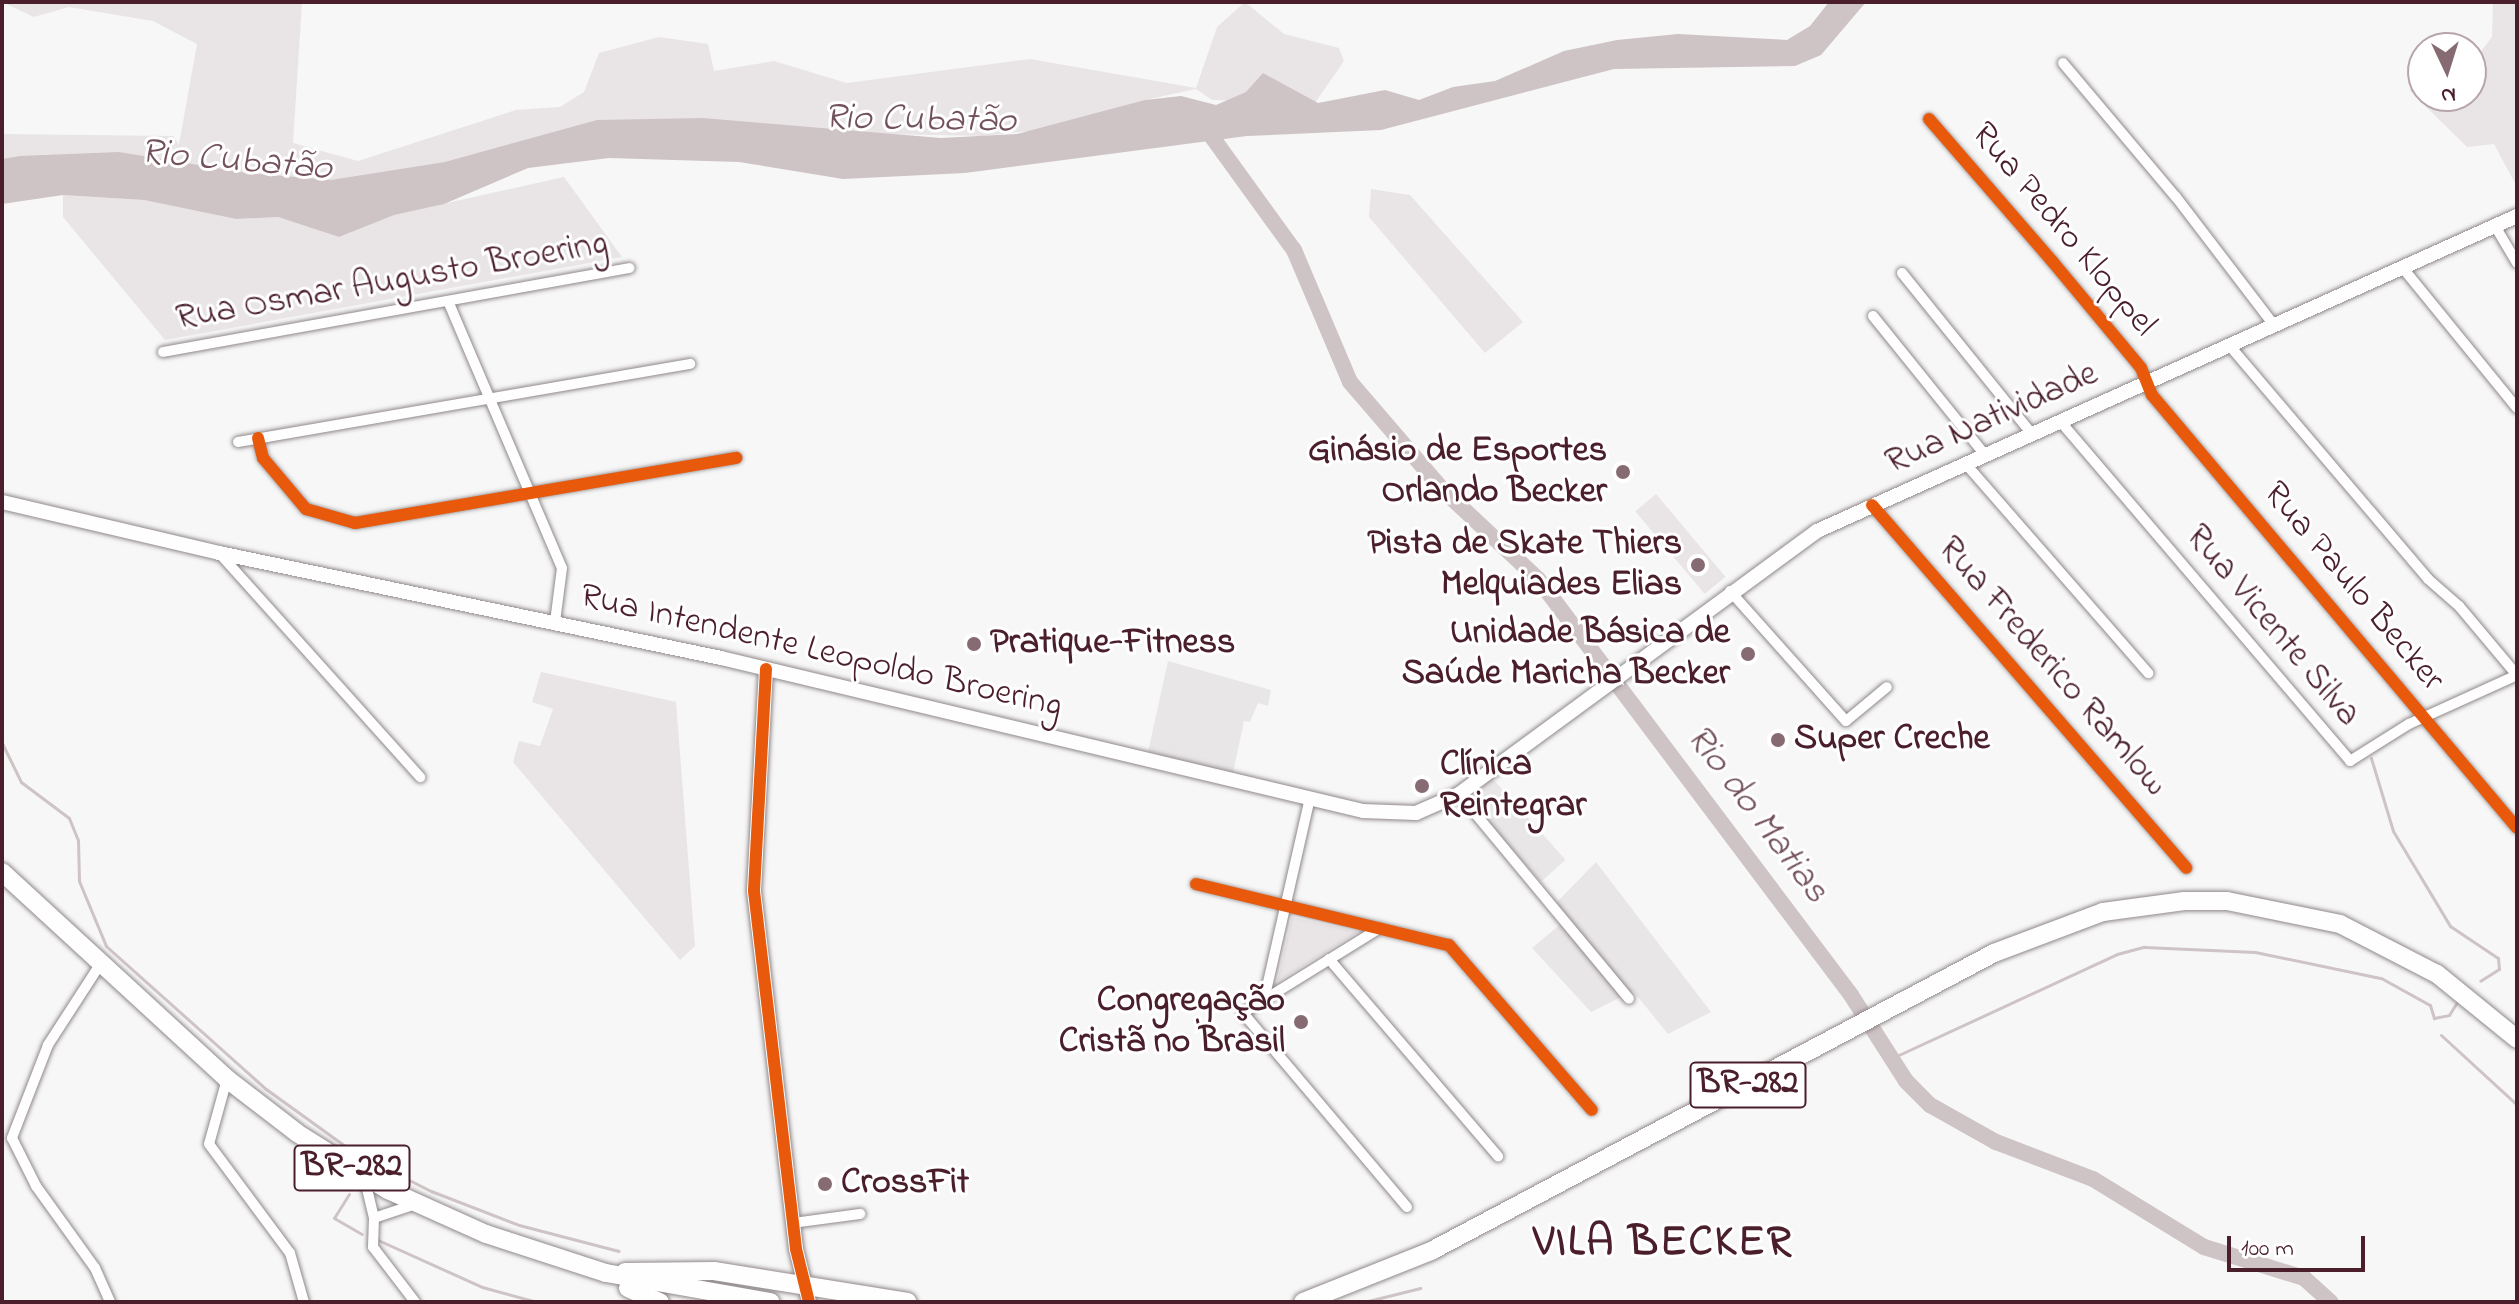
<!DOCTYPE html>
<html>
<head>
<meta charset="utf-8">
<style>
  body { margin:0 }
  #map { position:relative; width:2519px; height:1304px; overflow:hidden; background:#f7f7f7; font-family:"Indie Flower",sans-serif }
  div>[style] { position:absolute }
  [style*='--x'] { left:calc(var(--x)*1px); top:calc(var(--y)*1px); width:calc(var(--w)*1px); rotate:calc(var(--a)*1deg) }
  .built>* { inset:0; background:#e9e6e7; transform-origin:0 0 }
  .green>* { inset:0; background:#e9e5e6; transform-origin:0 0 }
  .water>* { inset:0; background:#cec3c5 }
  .stream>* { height:3px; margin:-1.5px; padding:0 1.5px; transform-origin:1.5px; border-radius:1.5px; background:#cec3c5 }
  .river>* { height:16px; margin:-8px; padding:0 8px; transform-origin:8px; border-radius:8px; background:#cec3c5 }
  .roads { filter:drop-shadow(0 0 2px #90888a) drop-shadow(0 0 2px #90888a) }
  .street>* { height:10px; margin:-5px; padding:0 5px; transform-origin:5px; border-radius:5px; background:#fefefe }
  .secondary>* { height:14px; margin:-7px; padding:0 7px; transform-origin:7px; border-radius:7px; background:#fefefe }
  .highway>* { height:18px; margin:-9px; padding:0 9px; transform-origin:9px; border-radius:9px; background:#fefefe }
  .cycleway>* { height:12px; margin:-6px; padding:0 6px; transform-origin:6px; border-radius:6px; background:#e8590c }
  .dots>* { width:22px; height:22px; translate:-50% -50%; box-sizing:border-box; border:4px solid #fff; border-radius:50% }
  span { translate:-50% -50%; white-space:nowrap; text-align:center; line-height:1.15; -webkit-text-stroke:6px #fff; paint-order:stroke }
  .shield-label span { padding:2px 6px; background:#fff; border:2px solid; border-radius:6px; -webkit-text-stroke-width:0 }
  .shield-label { font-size:34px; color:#4a1f2b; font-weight:700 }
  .street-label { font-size:36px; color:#4a1f2b }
  .poi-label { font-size:36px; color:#4a1f2b; font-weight:700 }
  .right { translate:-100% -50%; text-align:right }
  .left { translate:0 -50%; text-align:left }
  .water-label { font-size:38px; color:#72515a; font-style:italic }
  .district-label { font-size:44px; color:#4a1f2b; font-weight:700; letter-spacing:2px }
  .frame { position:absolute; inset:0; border:4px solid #4a1f2b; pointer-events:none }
  .north { position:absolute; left:2407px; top:32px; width:80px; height:80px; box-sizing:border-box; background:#fff; border:2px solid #b7a5aa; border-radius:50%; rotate:176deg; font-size:22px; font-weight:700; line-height:32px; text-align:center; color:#4a1f2b }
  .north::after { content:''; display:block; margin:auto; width:28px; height:36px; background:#876b72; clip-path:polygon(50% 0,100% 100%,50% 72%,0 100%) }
  .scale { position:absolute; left:2227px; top:1236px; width:138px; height:36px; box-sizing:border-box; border:4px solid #4a1f2b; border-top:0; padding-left:10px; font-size:24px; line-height:28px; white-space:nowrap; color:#4a1f2b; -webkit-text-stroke:6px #fff; paint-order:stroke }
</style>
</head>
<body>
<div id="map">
  <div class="built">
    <div style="clip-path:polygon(1168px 661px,1271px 690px,1268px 706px,1258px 703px,1250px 722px,1244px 721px,1233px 773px,1148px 752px)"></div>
    <div style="left:1492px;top:778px;width:110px;height:33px;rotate:48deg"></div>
    <div style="clip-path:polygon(1596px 862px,1711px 1012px,1668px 1034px,1633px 991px,1591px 1012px,1532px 948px,1568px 918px,1556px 903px)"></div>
  </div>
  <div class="green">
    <div style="clip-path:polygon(2px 2px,302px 2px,293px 143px,358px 161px,516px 110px,560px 107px,584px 92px,599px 53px,659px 37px,708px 44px,714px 71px,774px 61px,847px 83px,1030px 59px,1196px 88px,1217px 27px,1245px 2px,1284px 34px,1339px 48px,1344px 61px,1310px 110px,1278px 102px,1212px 100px,1196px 89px,1145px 100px,1085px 125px,984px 136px,597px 128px,502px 152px,290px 190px,208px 174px,192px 164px,2px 165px,2px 134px,173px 136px,179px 144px,197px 44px,153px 21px,69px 7px,34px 17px)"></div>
    <div style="clip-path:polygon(2493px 2px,2517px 2px,2517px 187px,2494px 144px,2467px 147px,2409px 90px,2423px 84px,2423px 96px,2471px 96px,2471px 64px,2492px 37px)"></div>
    <div style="clip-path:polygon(564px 177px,622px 257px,165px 340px,63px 217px,63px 195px,144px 200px,236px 219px,278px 217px,339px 237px,393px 215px)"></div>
    <div style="clip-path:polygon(1371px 189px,1410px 195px,1523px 322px,1485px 353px,1369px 217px)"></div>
    <div style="left:1656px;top:494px;width:108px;height:27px;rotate:50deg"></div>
    <div style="clip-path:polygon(541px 672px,676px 702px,695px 946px,680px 960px,513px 762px,519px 741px,540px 746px,553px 709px,532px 702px)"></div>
    <div style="clip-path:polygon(1292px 917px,1358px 932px,1277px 982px)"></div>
  </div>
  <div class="water">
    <div style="clip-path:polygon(1829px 2px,1866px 2px,1821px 55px,1795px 66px,1614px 69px,1381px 130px,1247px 136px,965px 173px,843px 179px,739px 162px,609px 158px,528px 168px,444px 204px,394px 215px,339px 237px,278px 217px,236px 219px,144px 200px,63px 195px,2px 204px,2px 159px,20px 156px,119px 152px,247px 173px,331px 180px,445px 162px,597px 120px,703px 118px,941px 138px,1017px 134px,1145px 100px,1181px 96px,1216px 105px,1246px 92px,1263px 73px,1318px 103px,1385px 90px,1419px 100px,1453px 87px,1495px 81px,1564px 51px,1617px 40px,1678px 34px,1787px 40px,1810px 26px)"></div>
  </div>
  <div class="stream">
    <div style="--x:2;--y:743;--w:43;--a:64"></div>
    <div style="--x:21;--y:782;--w:60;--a:36.9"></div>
    <div style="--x:69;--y:818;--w:24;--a:68"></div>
    <div style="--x:78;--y:840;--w:41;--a:88.6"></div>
    <div style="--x:79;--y:881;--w:70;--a:67.4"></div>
    <div style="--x:106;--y:946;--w:215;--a:41.8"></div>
    <div style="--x:266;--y:1089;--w:106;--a:35.8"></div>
    <div style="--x:352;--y:1151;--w:89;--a:26.9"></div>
    <div style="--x:431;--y:1191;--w:94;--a:21.1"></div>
    <div style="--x:519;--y:1225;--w:103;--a:14.6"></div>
    <div style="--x:2371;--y:758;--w:76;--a:73.2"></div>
    <div style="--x:2393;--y:831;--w:111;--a:59"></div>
    <div style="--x:2450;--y:926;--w:58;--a:33.7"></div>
    <div style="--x:2498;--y:958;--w:11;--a:85"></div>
    <div style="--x:2499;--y:969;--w:22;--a:148"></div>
    <div style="--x:2441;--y:1035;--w:103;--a:42.6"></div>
    <div style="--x:1890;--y:1059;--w:250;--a:-24.8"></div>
    <div style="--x:2117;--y:954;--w:28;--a:-15"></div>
    <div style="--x:2144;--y:947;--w:111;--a:2.6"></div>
    <div style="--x:2255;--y:952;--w:129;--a:11.7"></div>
    <div style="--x:2381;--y:978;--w:56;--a:28.9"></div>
    <div style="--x:2430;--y:1005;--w:14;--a:73"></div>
    <div style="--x:2434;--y:1018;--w:15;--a:-11"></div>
    <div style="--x:2449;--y:1015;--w:15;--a:-58"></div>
    <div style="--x:349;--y:1194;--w:28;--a:122"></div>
    <div style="--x:334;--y:1218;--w:32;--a:30"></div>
    <div style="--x:378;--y:1240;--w:114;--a:24.3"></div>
    <div style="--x:482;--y:1287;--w:57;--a:15.3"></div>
    <div style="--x:1364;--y:1302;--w:58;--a:-14"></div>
  </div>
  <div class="river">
    <div style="--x:1207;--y:130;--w:148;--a:54.1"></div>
    <div style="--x:1294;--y:250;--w:143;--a:67"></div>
    <div style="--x:1350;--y:382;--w:141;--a:49.3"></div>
    <div style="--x:1442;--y:489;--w:132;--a:43.2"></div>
    <div style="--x:1538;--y:579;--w:521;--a:53.04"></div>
    <div style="--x:1851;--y:995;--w:102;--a:57.4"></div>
    <div style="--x:1906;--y:1081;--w:34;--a:45"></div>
    <div style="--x:1930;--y:1105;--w:76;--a:29.3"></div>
    <div style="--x:1996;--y:1142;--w:104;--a:20.9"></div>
    <div style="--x:2093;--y:1179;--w:130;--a:31.5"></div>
    <div style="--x:2204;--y:1247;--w:105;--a:17.2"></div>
    <div style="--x:2304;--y:1278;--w:36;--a:42"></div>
  </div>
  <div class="roads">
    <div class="street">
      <div style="--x:2063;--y:63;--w:175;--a:49.9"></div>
      <div style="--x:2176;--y:197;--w:161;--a:52.6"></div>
      <div style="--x:1929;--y:119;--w:188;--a:49.1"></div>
      <div style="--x:2052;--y:261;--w:139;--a:50.2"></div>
      <div style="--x:2141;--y:368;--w:29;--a:68"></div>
      <div style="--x:2152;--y:395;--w:566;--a:49.87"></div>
      <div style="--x:2495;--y:226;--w:43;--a:59.3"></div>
      <div style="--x:2402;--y:267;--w:182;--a:50.8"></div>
      <div style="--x:1902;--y:273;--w:207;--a:51.1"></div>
      <div style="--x:448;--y:301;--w:290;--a:66.9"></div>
      <div style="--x:562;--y:568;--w:54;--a:97.4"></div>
      <div style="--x:1873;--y:316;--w:179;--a:51.1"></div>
      <div style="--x:2229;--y:345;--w:307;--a:49.6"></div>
      <div style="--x:2428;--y:579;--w:41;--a:41.1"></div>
      <div style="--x:2459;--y:606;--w:90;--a:50"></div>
      <div style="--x:163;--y:352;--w:474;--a:-10.2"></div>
      <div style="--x:2060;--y:421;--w:447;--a:49.5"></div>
      <div style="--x:2350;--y:761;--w:70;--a:-32.1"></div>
      <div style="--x:2409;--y:724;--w:116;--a:-24.4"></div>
      <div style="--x:258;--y:438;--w:21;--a:76"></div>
      <div style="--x:263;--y:458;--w:67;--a:49.9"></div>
      <div style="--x:306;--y:509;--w:51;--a:15.9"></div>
      <div style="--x:355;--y:523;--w:387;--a:-9.7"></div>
      <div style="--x:238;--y:442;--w:459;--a:-9.8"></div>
      <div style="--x:1965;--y:463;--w:279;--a:48.9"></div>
      <div style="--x:1872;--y:505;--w:480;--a:49.1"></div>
      <div style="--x:220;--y:554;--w:300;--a:48.1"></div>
      <div style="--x:1730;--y:591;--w:174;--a:48.3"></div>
      <div style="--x:1846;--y:721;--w:53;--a:-39.7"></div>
      <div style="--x:1459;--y:794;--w:266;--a:50.3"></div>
      <div style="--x:1196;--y:884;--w:260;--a:13.6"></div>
      <div style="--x:1449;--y:945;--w:218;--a:49.1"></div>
      <div style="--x:1380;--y:928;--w:161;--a:148.2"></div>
      <div style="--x:1243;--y:1013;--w:254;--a:49.8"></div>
      <div style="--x:1329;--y:959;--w:260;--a:49.4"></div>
      <div style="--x:101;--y:963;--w:98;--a:122.9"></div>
      <div style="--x:48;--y:1045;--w:100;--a:111.2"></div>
      <div style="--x:12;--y:1138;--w:54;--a:63.4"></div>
      <div style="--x:36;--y:1186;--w:101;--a:54.3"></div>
      <div style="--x:95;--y:1268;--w:37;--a:66"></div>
      <div style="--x:1264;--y:1000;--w:207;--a:-77.2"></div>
      <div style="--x:227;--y:1079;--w:67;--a:105.5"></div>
      <div style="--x:209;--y:1144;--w:136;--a:53.4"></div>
      <div style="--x:290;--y:1253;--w:51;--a:74.1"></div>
      <div style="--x:364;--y:1176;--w:43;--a:76.6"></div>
      <div style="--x:374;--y:1218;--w:29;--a:92"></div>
      <div style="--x:373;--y:1247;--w:69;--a:52.6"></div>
      <div style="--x:374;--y:1218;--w:41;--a:-18.4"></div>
      <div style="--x:793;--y:1223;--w:68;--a:-7.7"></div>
    </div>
    <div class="secondary">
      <div style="--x:2;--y:502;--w:223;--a:13.2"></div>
      <div style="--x:219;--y:553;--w:513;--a:11.81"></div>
      <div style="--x:721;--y:658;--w:660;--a:13.4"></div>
      <div style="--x:1363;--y:811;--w:53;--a:2.2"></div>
      <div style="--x:1416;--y:813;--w:47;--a:-23.8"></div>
      <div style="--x:1459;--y:794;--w:444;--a:-36.3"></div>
      <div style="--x:1817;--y:531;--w:768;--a:-24.23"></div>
      <div style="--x:766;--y:669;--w:222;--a:93.1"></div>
      <div style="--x:754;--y:891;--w:360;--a:83.3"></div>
      <div style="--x:796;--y:1249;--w:55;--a:76.2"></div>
    </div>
    <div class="highway">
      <div style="--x:2;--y:872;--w:306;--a:42.6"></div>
      <div style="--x:227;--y:1079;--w:88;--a:37.6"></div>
      <div style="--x:297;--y:1133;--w:107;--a:32.1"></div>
      <div style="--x:388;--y:1190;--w:107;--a:24.2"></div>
      <div style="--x:486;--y:1234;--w:126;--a:18"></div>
      <div style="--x:606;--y:1273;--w:167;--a:10"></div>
      <div style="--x:625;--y:1272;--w:89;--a:-0.6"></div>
      <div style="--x:714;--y:1271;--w:196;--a:9.1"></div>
      <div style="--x:628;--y:1288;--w:35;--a:24"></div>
      <div style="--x:1303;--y:1302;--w:138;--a:-21.7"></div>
      <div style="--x:1431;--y:1251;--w:637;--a:-27.89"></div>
      <div style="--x:1994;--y:953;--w:116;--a:-20.6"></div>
      <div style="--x:2103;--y:912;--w:82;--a:-7.7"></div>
      <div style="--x:2184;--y:901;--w:43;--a:0"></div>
      <div style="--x:2227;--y:901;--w:115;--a:11.5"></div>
      <div style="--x:2340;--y:924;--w:109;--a:27.3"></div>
      <div style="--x:2437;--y:974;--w:103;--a:39.1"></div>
    </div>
  </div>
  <div class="cycleway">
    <div style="--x:1929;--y:119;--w:188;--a:49.1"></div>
    <div style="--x:2052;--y:261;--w:139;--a:50.2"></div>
    <div style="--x:2141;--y:368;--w:29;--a:68"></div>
    <div style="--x:2152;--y:395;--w:566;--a:49.87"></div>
    <div style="--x:258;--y:438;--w:21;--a:76"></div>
    <div style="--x:263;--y:458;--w:67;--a:49.9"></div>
    <div style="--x:306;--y:509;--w:51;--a:15.9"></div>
    <div style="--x:355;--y:523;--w:387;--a:-9.7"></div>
    <div style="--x:1872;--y:505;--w:480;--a:49.1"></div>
    <div style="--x:766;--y:669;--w:222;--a:93.1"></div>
    <div style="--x:754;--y:891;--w:360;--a:83.3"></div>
    <div style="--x:796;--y:1249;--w:55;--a:76.2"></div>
    <div style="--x:1196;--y:884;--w:260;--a:13.6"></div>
    <div style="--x:1449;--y:945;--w:218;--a:49.1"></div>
  </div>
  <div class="dots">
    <div style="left:1623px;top:472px;background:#876b72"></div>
    <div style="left:1698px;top:565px;background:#876b72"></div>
    <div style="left:974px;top:644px;background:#876b72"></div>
    <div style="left:1748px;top:654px;background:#876b72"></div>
    <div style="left:1778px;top:740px;background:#876b72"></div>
    <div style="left:1422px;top:786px;background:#876b72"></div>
    <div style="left:1301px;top:1022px;background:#876b72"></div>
    <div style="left:825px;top:1184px;background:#876b72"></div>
  </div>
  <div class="shield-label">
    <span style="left:1748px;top:1085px">BR-282</span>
    <span style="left:352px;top:1168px">BR-282</span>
  </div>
  <div class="street-label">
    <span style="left:2063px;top:230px;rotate:50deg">Rua Pedro Kloppel</span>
    <span style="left:392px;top:282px;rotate:-10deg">Rua Osmar Augusto Broering</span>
    <span style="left:1992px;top:419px;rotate:-24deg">Rua Natividade</span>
    <span style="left:2353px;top:587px;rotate:50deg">Rua Paulo Becker</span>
    <span style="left:2272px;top:626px;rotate:50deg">Rua Vicente Silva</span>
    <span style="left:821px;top:652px;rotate:13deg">Rua Intendente Leopoldo Broering</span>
    <span style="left:2052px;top:667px;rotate:49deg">Rua Frederico Ramlow</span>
  </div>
  <div class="poi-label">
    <span class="right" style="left:1607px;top:472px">Ginásio de Esportes<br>Orlando Becker</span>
    <span class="right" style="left:1682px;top:565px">Pista de Skate Thiers<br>Melquiades Elias</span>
    <span class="right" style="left:1730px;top:654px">Unidade Básica de<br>Saúde Maricha Becker</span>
    <span class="left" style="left:990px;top:644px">Pratique-Fitness</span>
    <span class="left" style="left:1794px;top:740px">Super Creche</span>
    <span class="left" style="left:1440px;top:786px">Clínica<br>Reintegrar</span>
    <span class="right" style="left:1285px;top:1022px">Congregação<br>Cristã no Brasil</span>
    <span class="left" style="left:841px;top:1184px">CrossFit</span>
  </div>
  <div class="water-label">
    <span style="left:920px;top:121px;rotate:1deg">Rio Cubatão</span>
    <span style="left:236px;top:162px;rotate:5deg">Rio Cubatão</span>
    <span style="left:1756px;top:815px;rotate:53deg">Rio do Matias</span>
  </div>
  <div class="district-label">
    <span style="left:1663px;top:1243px">VILA BECKER</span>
  </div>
  <div class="frame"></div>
  <div class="north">N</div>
  <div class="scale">100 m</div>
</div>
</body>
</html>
